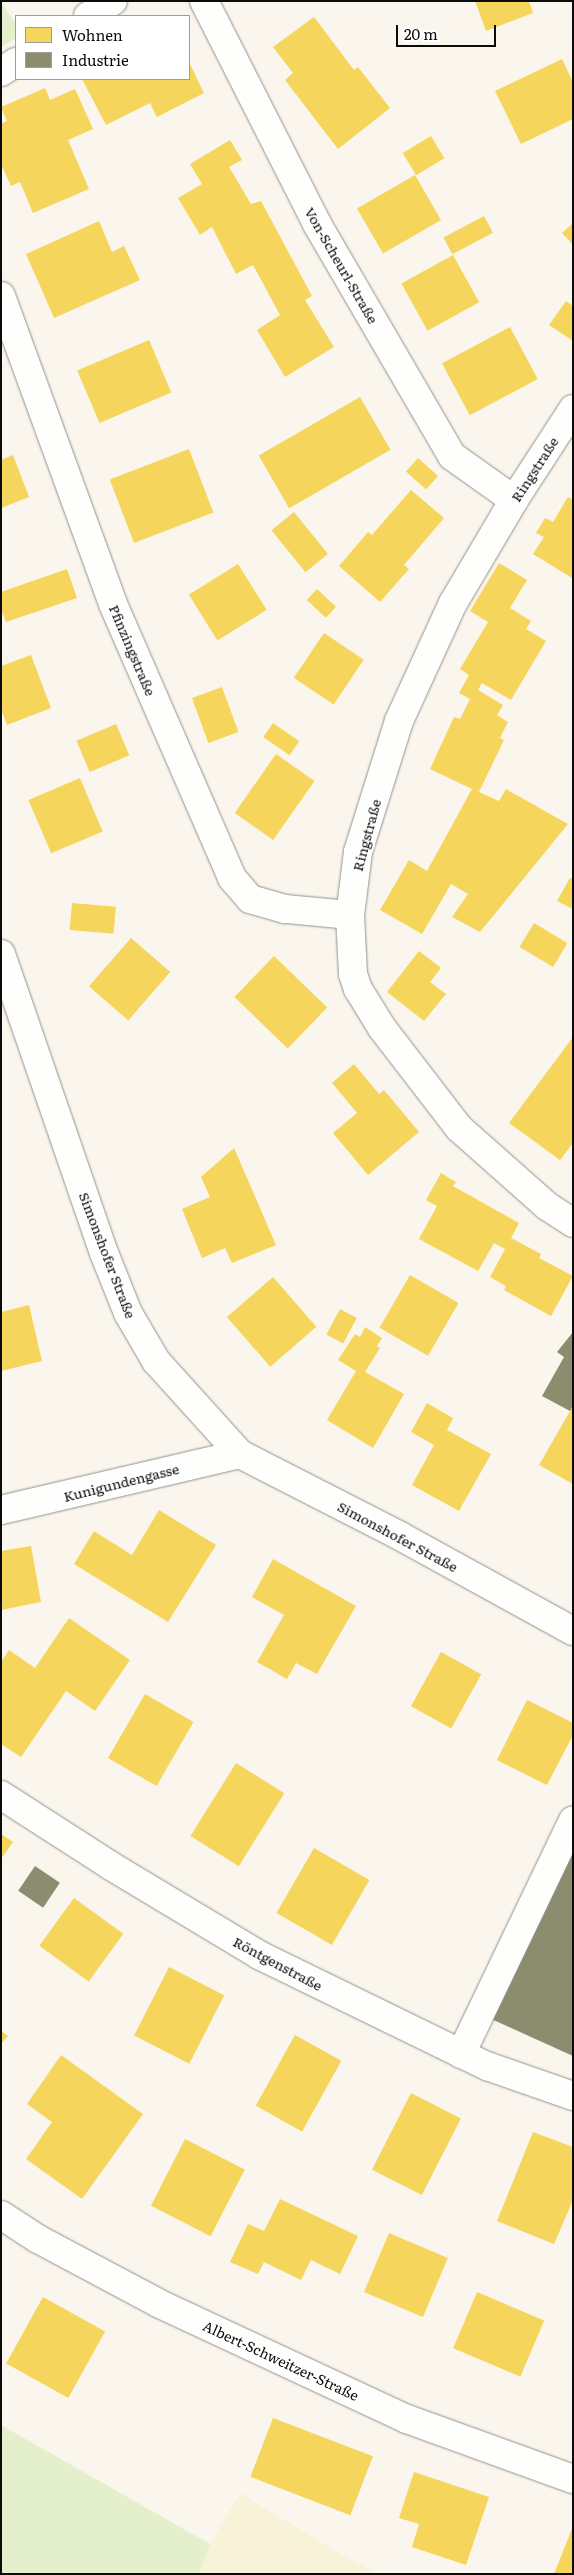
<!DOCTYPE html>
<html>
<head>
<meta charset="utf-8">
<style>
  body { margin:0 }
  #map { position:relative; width:574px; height:2575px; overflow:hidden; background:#faf6ed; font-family:Literata,serif }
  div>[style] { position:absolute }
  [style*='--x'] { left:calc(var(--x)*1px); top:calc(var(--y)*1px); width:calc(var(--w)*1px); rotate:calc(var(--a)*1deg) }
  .farmland>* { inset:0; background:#f8f2d8 }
  .green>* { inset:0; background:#e4efcc }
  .homes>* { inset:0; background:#f6d55c; transform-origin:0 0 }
  .industry>* { inset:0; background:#8c8c6e; transform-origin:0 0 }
  .roads { filter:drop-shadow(0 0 1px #93918d) drop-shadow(0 0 1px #93918d) }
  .minor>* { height:28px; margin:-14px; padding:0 14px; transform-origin:14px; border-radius:14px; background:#fefefc }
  span { translate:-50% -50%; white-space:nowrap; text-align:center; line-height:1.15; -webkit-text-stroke:5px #fff; paint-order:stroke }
  .street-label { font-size:14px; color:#0b0b0b }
  .frame { position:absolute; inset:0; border:2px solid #0b0b0b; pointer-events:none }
  .legend { position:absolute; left:15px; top:15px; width:175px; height:65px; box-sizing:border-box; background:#fff; border:1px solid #9d9d9d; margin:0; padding:6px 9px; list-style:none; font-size:15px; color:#0b0b0b }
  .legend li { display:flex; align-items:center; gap:10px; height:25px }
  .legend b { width:25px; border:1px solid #9d9d9d }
  .scale { position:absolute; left:396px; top:25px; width:100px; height:22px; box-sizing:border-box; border:2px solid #0b0b0b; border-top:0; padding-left:6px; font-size:15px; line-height:18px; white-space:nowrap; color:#0b0b0b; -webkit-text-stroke:4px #fff; paint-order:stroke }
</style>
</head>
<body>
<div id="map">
  <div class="farmland">
    <div style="clip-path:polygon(240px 2493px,344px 2556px,379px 2574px,199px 2574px,210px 2544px)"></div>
  </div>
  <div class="green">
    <div style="clip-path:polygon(1px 1px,16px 25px,16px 38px,1px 47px)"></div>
    <div style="clip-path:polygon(1px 2425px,210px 2544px,199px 2574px,1px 2574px)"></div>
  </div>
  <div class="homes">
    <div style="clip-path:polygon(475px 1px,529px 1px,533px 13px,486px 31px)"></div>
    <div style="clip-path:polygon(314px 17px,354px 70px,358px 67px,390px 108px,338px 149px,285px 80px,293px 73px,273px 47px)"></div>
    <div style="clip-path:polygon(562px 59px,573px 82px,573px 119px,521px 144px,495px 91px)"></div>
    <div style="clip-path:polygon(189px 62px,204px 93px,157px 117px,150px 103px,106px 125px,82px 79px,189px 79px)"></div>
    <div style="clip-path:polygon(45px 88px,50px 100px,75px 89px,93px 129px,68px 140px,89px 189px,33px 213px,20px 182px,11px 186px,1px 164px,1px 124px,7px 121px,1px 107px)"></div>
    <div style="left:431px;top:136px;width:26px;height:33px;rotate:59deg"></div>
    <div style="clip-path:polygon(230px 140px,242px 160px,229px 167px,251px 204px,261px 201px,312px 296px,305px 300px,334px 347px,285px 377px,257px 330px,280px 315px,253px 265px,236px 274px,212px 227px,200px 235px,178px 198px,202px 184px,190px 164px)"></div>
    <div style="left:415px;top:175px;width:52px;height:67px;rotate:60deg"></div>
    <div style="left:484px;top:216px;width:19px;height:46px;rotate:62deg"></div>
    <div style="clip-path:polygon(99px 221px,112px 252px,124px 246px,140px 280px,54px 318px,26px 254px)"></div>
    <div style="clip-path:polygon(573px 223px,573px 245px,562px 233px)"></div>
    <div style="left:453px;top:255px;width:54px;height:59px;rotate:61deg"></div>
    <div style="clip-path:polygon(566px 301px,573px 306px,573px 341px,549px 325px)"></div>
    <div style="left:510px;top:327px;width:59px;height:77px;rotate:62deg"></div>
    <div style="left:149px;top:340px;width:57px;height:78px;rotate:67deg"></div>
    <div style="left:360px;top:397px;width:61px;height:117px;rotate:60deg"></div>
    <div style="left:189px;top:449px;width:68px;height:85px;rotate:69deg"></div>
    <div style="clip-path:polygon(13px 455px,29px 497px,1px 508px,1px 460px)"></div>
    <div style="left:418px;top:458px;width:27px;height:18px;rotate:42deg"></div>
    <div style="clip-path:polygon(411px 490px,444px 518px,404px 565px,409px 569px,380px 602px,339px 566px,368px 532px,372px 535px)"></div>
    <div style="clip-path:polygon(568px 497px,573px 500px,572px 578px,533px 554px,544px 537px,536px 533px,545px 518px,553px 522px)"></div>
    <div style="left:294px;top:512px;width:54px;height:29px;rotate:51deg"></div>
    <div style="clip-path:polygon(499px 563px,527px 580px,510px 608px,531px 621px,526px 629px,546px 641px,511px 700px,482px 683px,478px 690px,503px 705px,497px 715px,508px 722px,500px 738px,504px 740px,479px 792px,499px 801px,506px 789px,568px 824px,480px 932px,452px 917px,468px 894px,451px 884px,422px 934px,380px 910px,409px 860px,427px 871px,472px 789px,430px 769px,454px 717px,460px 719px,470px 699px,459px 693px,469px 675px,460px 669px,488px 622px,470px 611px)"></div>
    <div style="left:238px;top:564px;width:54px;height:58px;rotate:58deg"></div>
    <div style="clip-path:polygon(67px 569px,77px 598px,6px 622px,1px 609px,1px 592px)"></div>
    <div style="left:317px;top:589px;width:26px;height:15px;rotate:43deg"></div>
    <div style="left:324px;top:633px;width:48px;height:54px;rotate:34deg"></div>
    <div style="clip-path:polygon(31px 655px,51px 708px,7px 725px,1px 709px,1px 666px)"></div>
    <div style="left:222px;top:687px;width:48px;height:32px;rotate:70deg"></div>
    <div style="left:273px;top:723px;width:32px;height:17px;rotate:35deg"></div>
    <div style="left:116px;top:724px;width:34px;height:43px;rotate:67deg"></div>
    <div style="left:276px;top:754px;width:47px;height:72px;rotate:35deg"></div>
    <div style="left:80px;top:778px;width:58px;height:56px;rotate:67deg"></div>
    <div style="clip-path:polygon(570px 878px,573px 879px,573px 909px,557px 901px)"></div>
    <div style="left:72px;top:903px;width:44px;height:27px;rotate:5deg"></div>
    <div style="left:534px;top:923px;width:39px;height:28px;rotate:31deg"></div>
    <div style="left:131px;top:938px;width:52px;height:64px;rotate:41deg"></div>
    <div style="clip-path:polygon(419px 951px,441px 968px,430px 982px,446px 994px,424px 1021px,387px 992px)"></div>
    <div style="left:274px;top:956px;width:74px;height:57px;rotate:44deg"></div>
    <div style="clip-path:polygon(573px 1037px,573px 1143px,560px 1160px,509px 1123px)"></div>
    <div style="clip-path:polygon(354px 1064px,379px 1094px,384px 1090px,419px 1132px,368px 1175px,333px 1133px,357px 1113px,332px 1083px)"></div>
    <div style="clip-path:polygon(234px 1148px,276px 1245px,232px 1263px,225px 1248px,202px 1258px,182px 1209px,210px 1197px,201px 1177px)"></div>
    <div style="clip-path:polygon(441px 1173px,456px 1182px,453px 1186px,519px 1223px,511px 1238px,541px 1254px,539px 1258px,573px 1276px,551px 1316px,504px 1290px,506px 1286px,490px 1277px,505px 1249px,494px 1243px,478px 1271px,419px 1239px,437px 1206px,426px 1200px)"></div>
    <div style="left:410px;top:1275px;width:56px;height:61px;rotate:30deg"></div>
    <div style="left:273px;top:1277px;width:66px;height:61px;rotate:49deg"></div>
    <div style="clip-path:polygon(29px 1305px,42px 1361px,1px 1371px,1px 1312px)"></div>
    <div style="left:340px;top:1309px;width:19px;height:29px;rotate:28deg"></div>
    <div style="clip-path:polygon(365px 1327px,382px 1338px,377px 1346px,380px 1348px,365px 1372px,404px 1394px,373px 1448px,327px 1420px,356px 1371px,338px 1360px,355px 1334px,360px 1337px)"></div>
    <div style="clip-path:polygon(427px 1403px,453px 1418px,447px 1430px,491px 1454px,459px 1511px,412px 1485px,434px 1445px,411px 1432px)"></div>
    <div style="clip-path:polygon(573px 1406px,573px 1484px,539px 1465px)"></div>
    <div style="clip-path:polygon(159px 1510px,216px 1545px,168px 1622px,74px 1564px,94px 1531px,132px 1555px)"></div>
    <div style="clip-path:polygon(31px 1546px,41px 1602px,1px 1610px,1px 1551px)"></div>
    <div style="clip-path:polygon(273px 1559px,356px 1606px,317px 1674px,296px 1663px,287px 1679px,257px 1662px,284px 1615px,252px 1597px)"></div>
    <div style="clip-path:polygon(69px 1618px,130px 1660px,95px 1711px,66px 1691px,21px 1757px,1px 1744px,1px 1662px,9px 1650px,35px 1668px)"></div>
    <div style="left:441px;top:1652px;width:46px;height:62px;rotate:29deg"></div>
    <div style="left:145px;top:1694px;width:56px;height:74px;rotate:30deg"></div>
    <div style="clip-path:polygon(527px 1700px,573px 1723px,573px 1735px,547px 1785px,497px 1760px)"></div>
    <div style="left:236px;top:1763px;width:57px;height:86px;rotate:32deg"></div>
    <div style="clip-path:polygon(1px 1834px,13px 1842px,1px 1859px)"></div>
    <div style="left:314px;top:1848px;width:64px;height:75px;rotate:30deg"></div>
    <div style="left:74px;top:1898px;width:61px;height:59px;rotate:36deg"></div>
    <div style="left:169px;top:1967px;width:62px;height:77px;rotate:27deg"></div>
    <div style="clip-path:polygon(1px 2031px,8px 2036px,1px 2044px)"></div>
    <div style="left:295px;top:2035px;width:53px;height:81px;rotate:29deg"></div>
    <div style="clip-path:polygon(61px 2055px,143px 2114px,82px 2199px,26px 2159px,52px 2122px,27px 2104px)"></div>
    <div style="left:411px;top:2093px;width:56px;height:86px;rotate:27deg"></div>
    <div style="clip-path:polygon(533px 2132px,573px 2147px,573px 2200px,554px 2244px,497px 2221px)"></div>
    <div style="left:185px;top:2139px;width:67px;height:75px;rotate:27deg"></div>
    <div style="clip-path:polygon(280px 2199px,358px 2236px,340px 2274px,311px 2260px,301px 2280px,264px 2262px,258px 2274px,230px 2262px,248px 2224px,264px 2231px)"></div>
    <div style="left:389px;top:2233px;width:64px;height:64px;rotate:23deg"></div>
    <div style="left:477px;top:2292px;width:73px;height:61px;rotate:23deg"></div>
    <div style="left:43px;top:2297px;width:71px;height:76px;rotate:29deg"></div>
    <div style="left:273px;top:2418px;width:107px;height:63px;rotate:21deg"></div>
    <div style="clip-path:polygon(414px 2472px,489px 2497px,466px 2565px,412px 2547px,419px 2524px,399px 2518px)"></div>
    <div style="clip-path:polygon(573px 2526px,573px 2574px,554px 2574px)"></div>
  </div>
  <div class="industry">
    <div style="clip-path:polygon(573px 1332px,573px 1406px,570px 1411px,542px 1396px,564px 1357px,557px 1352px)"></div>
    <div style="clip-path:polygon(573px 1845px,573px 2056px,489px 2018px)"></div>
    <div style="left:35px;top:1866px;width:30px;height:30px;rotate:34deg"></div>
  </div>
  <div class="roads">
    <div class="minor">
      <div style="--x:204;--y:1;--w:250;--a:63.1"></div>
      <div style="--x:317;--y:224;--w:268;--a:59.8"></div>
      <div style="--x:452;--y:456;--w:76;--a:35.4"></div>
      <div style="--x:88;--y:16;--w:29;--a:-31"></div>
      <div style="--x:1;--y:72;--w:18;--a:-34"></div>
      <div style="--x:1;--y:296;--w:328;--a:70"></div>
      <div style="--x:113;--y:604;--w:299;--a:66.5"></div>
      <div style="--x:232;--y:878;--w:28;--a:49"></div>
      <div style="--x:250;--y:899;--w:37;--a:16"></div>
      <div style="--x:286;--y:909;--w:64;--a:5.4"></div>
      <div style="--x:573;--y:409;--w:108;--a:123"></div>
      <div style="--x:514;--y:500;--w:120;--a:120.6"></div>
      <div style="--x:453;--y:603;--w:130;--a:114.6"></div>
      <div style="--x:399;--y:721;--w:137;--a:107.4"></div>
      <div style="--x:358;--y:852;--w:64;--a:97.2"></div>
      <div style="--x:350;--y:915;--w:59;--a:87.1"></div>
      <div style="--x:353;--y:974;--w:16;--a:72"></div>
      <div style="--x:358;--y:989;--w:46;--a:58.4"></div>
      <div style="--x:382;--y:1028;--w:126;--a:52.4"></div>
      <div style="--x:459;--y:1128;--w:118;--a:41.6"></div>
      <div style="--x:547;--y:1206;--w:31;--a:33"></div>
      <div style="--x:1;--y:954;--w:316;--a:71"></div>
      <div style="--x:104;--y:1253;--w:65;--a:68.2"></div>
      <div style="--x:128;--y:1313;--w:56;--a:59.7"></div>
      <div style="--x:156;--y:1361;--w:125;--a:47.9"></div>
      <div style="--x:240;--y:1454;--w:180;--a:27.1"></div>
      <div style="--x:400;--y:1536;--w:197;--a:28.8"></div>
      <div style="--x:1;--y:1510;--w:245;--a:-13.2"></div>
      <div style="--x:1;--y:1795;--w:131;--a:32.8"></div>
      <div style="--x:111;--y:1866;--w:173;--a:31"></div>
      <div style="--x:259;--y:1955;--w:254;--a:26"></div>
      <div style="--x:487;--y:2066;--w:91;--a:19.2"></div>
      <div style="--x:461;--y:2054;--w:259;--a:-64.4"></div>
      <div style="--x:1;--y:2215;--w:44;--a:33"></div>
      <div style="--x:38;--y:2239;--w:138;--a:28"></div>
      <div style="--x:160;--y:2304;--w:272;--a:25"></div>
      <div style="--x:407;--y:2419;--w:177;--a:19.9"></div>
    </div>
  </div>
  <div class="street-label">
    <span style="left:342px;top:265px;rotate:60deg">Von-Scheurl-Straße</span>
    <span style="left:534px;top:469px;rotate:-57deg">Ringstraße</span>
    <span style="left:133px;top:650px;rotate:67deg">Pfinzingstraße</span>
    <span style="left:366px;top:835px;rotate:-75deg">Ringstraße</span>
    <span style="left:108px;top:1255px;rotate:69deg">Simonshofer Straße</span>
    <span style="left:121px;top:1482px;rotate:-14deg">Kunigundengasse</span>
    <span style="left:398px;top:1536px;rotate:28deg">Simonshofer Straße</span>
    <span style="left:278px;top:1963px;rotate:28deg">Röntgenstraße</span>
    <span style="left:281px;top:2360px;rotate:25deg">Albert-Schweitzer-Straße</span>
  </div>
  <div class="frame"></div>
  <ul class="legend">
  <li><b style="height:14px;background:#f6d55c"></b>Wohnen</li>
  <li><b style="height:14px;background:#8c8c6e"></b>Industrie</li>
  </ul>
  <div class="scale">20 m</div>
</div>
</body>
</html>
